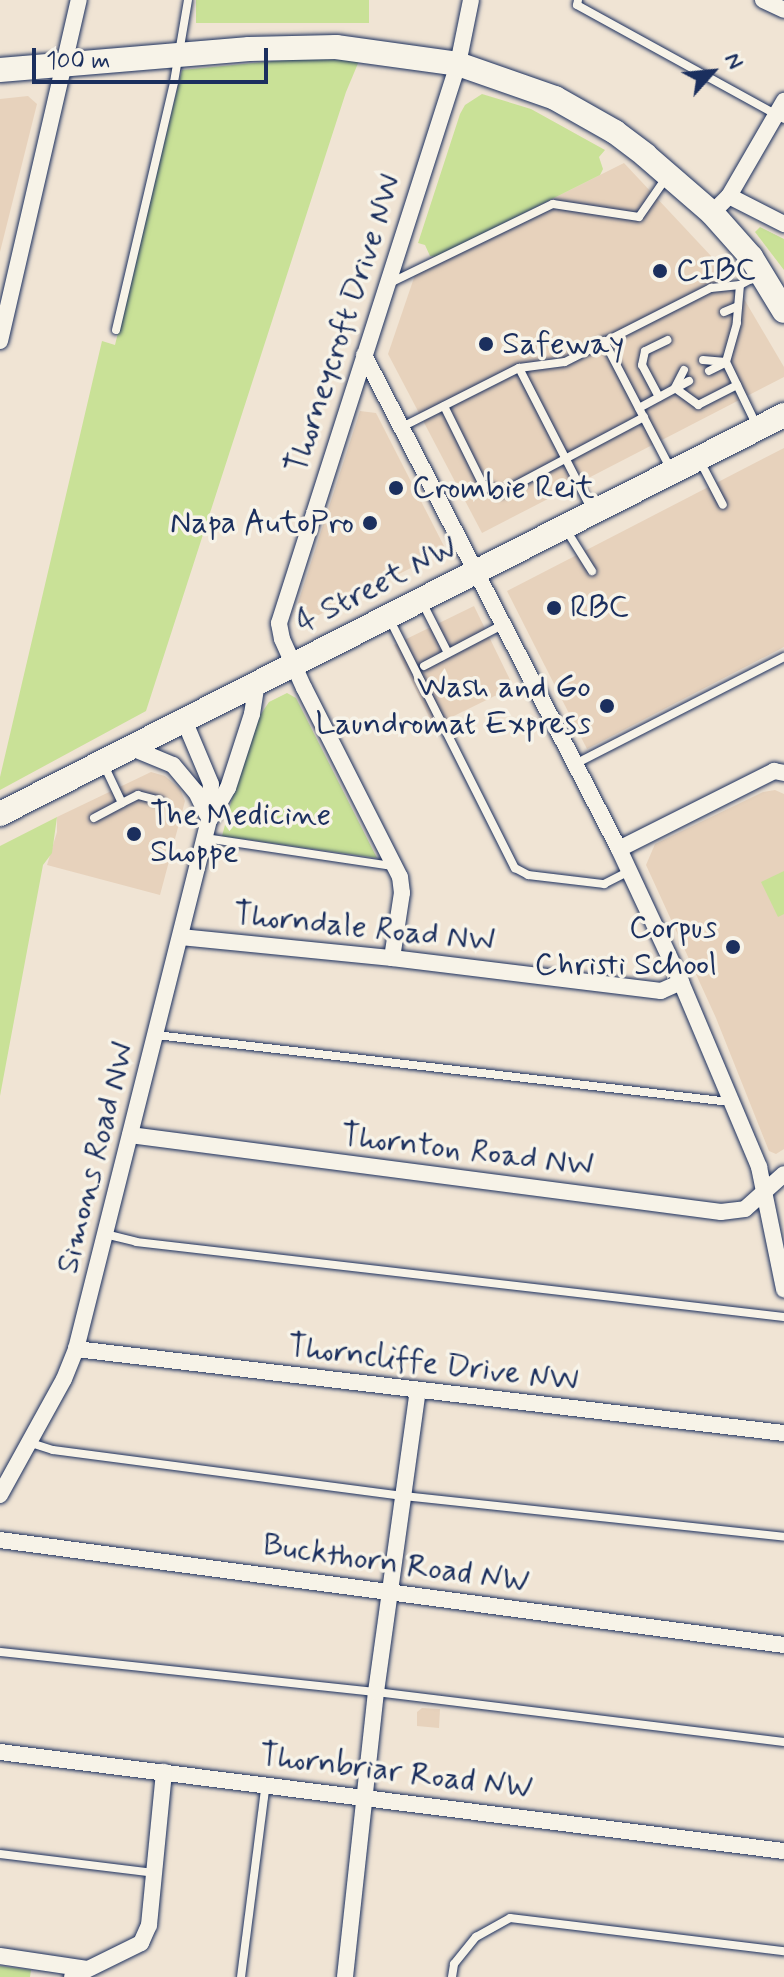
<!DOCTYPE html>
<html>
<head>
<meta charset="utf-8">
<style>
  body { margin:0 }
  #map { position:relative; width:784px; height:1977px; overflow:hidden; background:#f0e4d4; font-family:Mynerve,sans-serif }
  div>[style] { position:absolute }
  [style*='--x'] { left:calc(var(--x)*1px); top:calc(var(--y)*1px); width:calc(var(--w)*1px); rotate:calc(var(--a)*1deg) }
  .built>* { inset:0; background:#e7d2bc; transform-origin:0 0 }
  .green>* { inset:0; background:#c9e197; transform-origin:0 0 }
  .roads { filter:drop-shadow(0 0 2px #1b2f5e) drop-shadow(0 0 2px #1b2f5e) }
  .lane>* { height:8px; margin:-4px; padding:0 4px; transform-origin:4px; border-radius:4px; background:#f7f3e8 }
  .street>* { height:16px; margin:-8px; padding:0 8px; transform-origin:8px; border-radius:8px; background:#f7f3e8 }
  .secondary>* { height:24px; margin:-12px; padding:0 12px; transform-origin:12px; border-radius:12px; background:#f7f3e8 }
  .dots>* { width:22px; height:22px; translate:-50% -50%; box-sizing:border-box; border:4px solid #f7f3e8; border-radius:50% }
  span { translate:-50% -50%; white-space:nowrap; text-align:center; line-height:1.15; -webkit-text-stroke:7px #f7f3e8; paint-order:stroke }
  .poi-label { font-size:32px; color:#1b2f5e }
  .left { translate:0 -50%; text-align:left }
  .right { translate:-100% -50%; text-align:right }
  .street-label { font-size:32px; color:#1b2f5e }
  .north { position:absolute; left:672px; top:32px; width:80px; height:80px; -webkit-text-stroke:6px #f7f3e8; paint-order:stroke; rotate:63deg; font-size:22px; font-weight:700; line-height:32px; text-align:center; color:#1b2f5e }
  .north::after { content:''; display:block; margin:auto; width:28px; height:36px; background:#1b2f5e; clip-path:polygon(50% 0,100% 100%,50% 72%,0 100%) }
  .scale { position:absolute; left:32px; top:48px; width:236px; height:36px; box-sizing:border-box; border:4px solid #1b2f5e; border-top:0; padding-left:10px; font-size:24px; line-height:28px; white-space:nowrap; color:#1b2f5e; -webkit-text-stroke:6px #f7f3e8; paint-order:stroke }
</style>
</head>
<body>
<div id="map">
  <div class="built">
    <div style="clip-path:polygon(28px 96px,37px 104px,0 252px,0 99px)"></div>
    <div style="clip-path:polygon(624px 163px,712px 257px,744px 299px,784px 367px,784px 377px,482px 533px,388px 354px,418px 266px)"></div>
    <div style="clip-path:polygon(360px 411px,376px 413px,446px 550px,315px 617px,295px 612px)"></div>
    <div style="clip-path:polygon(784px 448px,784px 647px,587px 749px,507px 591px)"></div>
    <div style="left:474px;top:606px;width:90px;height:89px;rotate:64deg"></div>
    <div style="clip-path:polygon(151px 772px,165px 776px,180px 789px,185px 801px,160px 895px,47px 865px,57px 832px,57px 817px)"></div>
    <div style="clip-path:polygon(775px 790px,784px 794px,784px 1149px,776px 1154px,769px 1151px,716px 1018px,646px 865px,655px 844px,763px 792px)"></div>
    <div style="clip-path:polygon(422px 1708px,440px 1709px,439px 1728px,417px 1726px,417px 1712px)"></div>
  </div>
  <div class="green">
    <div style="left:196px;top:0;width:173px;height:23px"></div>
    <div style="clip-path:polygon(304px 58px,359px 61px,346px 92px,146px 711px,0 790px,0 777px,102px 341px,115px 345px,182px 70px)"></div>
    <div style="clip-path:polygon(482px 94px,531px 109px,605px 150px,599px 157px,603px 169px,600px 175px,436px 257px,430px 256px,425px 245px,418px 243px,460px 114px,465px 105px)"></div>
    <div style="clip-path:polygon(760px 227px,784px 239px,784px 270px,755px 232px)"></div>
    <div style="clip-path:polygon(287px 693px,296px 698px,377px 858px,222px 836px,251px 729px,269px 702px)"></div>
    <div style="clip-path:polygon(57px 817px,52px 853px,43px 865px,0 1096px,0 846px)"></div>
    <div style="clip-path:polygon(784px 871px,784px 914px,778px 917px,761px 882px)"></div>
    <div style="clip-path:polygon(0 1966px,31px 1970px,30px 1977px,0 1977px)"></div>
  </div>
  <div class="roads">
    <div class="lane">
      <div style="--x:578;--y:0;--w:5;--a:101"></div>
      <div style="--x:577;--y:5;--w:236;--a:28.8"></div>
      <div style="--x:390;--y:283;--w:181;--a:-25.9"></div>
      <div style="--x:553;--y:204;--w:87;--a:8.6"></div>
      <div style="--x:639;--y:217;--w:47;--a:-55.3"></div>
      <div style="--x:740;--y:285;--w:38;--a:95"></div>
      <div style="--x:737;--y:323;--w:41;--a:105.8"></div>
      <div style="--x:726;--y:362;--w:69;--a:64.2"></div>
      <div style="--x:724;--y:312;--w:15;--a:-23"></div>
      <div style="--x:116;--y:330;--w:255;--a:-76.8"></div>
      <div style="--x:174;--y:82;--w:83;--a:-80.3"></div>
      <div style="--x:604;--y:341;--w:143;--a:62.5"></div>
      <div style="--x:703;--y:360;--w:23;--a:5"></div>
      <div style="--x:519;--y:368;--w:160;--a:62.8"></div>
      <div style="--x:684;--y:370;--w:20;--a:117"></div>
      <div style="--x:675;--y:388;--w:29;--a:36"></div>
      <div style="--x:698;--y:405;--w:44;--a:-27.1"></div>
      <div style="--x:709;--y:371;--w:18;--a:-27"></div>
      <div style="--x:659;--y:397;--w:36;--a:-118"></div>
      <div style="--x:642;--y:365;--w:14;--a:-78"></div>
      <div style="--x:645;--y:351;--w:25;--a:-26"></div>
      <div style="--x:444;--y:406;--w:86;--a:63.7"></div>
      <div style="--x:482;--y:483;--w:21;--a:28"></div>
      <div style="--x:501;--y:493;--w:162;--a:-28"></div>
      <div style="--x:639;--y:408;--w:57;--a:-28.4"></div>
      <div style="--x:402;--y:427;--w:131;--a:-26.8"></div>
      <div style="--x:519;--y:368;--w:46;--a:-7.4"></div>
      <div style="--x:565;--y:362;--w:164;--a:-26.9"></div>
      <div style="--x:711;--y:288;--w:29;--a:-6"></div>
      <div style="--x:740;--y:285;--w:19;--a:-28"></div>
      <div style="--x:701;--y:463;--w:47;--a:62.4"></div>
      <div style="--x:565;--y:528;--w:51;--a:57.9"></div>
      <div style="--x:423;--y:604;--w:55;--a:63"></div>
      <div style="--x:390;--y:620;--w:278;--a:63.3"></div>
      <div style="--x:515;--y:868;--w:15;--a:28"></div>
      <div style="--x:528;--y:875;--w:77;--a:6.8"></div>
      <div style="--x:604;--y:884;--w:28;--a:-27"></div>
      <div style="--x:424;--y:666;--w:88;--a:-27.7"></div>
      <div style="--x:103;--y:763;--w:44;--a:64.6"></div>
      <div style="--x:122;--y:803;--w:18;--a:-27"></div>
      <div style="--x:138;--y:795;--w:23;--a:15"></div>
      <div style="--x:575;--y:764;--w:235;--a:-27.1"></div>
      <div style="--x:94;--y:818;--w:32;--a:-28"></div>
      <div style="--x:205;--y:838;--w:190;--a:8.5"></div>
      <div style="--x:156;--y:1035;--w:578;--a:6.66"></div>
      <div style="--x:105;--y:1234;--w:32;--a:14"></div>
      <div style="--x:136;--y:1242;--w:652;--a:6.6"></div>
      <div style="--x:28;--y:1442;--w:26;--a:18"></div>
      <div style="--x:53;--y:1450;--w:353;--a:7.5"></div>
      <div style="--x:403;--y:1496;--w:383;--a:6.1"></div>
      <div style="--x:0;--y:1652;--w:378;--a:6.1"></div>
      <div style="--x:376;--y:1692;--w:411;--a:7"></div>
      <div style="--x:0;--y:1854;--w:155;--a:7"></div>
      <div style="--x:241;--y:1977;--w:196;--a:-82.7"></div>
      <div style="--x:452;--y:1977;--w:13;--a:-81"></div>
      <div style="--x:454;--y:1964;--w:35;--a:-51"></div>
      <div style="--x:476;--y:1937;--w:39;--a:-29"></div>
      <div style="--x:510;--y:1918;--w:276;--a:6.9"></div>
    </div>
    <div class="street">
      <div style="--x:763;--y:0;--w:23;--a:25"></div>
      <div style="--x:729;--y:196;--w:62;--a:27"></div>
      <div style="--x:712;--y:213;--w:24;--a:-45"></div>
      <div style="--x:729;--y:196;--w:110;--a:-59.9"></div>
      <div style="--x:0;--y:341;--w:350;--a:-77"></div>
      <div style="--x:364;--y:355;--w:556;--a:62.7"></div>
      <div style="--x:619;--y:849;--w:147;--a:65"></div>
      <div style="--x:681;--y:982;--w:201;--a:67.1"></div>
      <div style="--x:759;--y:1167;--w:125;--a:78.4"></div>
      <div style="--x:132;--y:748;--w:44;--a:22.5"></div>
      <div style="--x:173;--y:765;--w:35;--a:50"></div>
      <div style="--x:196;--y:792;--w:25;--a:64"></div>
      <div style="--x:210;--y:819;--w:36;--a:-60"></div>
      <div style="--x:228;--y:788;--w:78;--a:-72"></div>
      <div style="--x:252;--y:714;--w:32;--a:-81"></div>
      <div style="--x:619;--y:849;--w:174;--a:-26.7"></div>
      <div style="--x:774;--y:771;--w:10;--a:11"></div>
      <div style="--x:181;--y:937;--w:212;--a:5.7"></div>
      <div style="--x:392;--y:958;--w:271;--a:7"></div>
      <div style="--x:661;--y:991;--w:22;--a:-24"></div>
      <div style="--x:392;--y:958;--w:66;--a:-81.3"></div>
      <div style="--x:402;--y:893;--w:16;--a:-97"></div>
      <div style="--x:400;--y:877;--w:212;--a:-116.9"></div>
      <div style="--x:304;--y:688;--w:54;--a:-114.2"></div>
      <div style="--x:282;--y:639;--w:16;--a:-101"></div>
      <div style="--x:279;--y:623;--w:587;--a:-72.24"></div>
      <div style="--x:458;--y:64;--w:65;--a:-78.5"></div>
      <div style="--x:130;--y:1135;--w:596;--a:7.42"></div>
      <div style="--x:721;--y:1212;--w:24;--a:-7"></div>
      <div style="--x:745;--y:1209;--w:52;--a:-41.9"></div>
      <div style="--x:76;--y:1349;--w:713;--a:6.77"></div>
      <div style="--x:0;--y:1495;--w:132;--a:-61.1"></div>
      <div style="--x:64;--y:1379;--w:32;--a:-68"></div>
      <div style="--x:76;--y:1349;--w:545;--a:-75.89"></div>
      <div style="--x:209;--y:820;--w:36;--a:-87"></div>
      <div style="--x:211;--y:784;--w:69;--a:-112.9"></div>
      <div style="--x:0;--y:1540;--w:791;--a:7.63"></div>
      <div style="--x:0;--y:1752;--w:790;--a:7.2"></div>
      <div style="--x:0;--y:1956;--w:88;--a:8.5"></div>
      <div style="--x:72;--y:1977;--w:77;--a:-26.2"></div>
      <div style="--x:141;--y:1943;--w:20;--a:-66"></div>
      <div style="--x:149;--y:1925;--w:154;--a:-84.4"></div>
      <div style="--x:345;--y:1977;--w:287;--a:-83.8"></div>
      <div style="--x:376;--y:1692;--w:304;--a:-82.1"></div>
    </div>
    <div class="secondary">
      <div style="--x:0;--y:70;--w:250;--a:-4.8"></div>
      <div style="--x:249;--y:49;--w:87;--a:-1.3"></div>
      <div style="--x:336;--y:47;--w:123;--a:7.9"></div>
      <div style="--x:458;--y:64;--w:103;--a:19.3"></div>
      <div style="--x:555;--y:98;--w:69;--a:29.5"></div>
      <div style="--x:615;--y:132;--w:38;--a:37"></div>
      <div style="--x:645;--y:155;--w:89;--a:40.9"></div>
      <div style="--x:712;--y:213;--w:59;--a:48.4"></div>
      <div style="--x:751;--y:257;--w:63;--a:58.6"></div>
      <div style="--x:0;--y:814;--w:880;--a:-26.97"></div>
    </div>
  </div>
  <div class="dots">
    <div style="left:660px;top:271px;background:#1b2f5e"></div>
    <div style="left:486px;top:344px;background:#1b2f5e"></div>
    <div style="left:396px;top:488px;background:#1b2f5e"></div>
    <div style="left:370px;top:523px;background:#1b2f5e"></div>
    <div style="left:554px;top:608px;background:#1b2f5e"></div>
    <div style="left:607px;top:706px;background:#1b2f5e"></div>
    <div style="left:134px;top:834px;background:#1b2f5e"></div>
    <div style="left:733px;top:947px;background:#1b2f5e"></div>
  </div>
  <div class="poi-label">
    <span class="left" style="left:676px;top:271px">CIBC</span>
    <span class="left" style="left:502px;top:344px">Safeway</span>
    <span class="left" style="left:412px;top:488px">Crombie Reit</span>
    <span class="right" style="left:354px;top:523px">Napa AutoPro</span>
    <span class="left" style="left:570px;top:608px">RBC</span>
    <span class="right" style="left:591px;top:706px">Wash and Go<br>Laundromat Express</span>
    <span class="left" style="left:150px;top:834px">The Medicine<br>Shoppe</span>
    <span class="right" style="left:717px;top:947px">Corpus<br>Christi School</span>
  </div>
  <div class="street-label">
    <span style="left:344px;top:324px;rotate:-72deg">Thorneycroft Drive NW</span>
    <span style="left:377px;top:585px;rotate:-27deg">4 Street NW</span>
    <span style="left:364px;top:928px;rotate:6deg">Thorndale Road NW</span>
    <span style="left:467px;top:1151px;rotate:7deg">Thornton Road NW</span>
    <span style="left:96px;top:1158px;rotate:-76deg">Simons Road NW</span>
    <span style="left:433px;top:1364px;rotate:7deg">Thorncliffe Drive NW</span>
    <span style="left:396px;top:1564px;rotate:8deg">Buckthorn Road NW</span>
    <span style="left:396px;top:1772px;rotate:7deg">Thornbriar Road NW</span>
  </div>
  <div class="north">N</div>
  <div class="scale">100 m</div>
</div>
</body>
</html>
